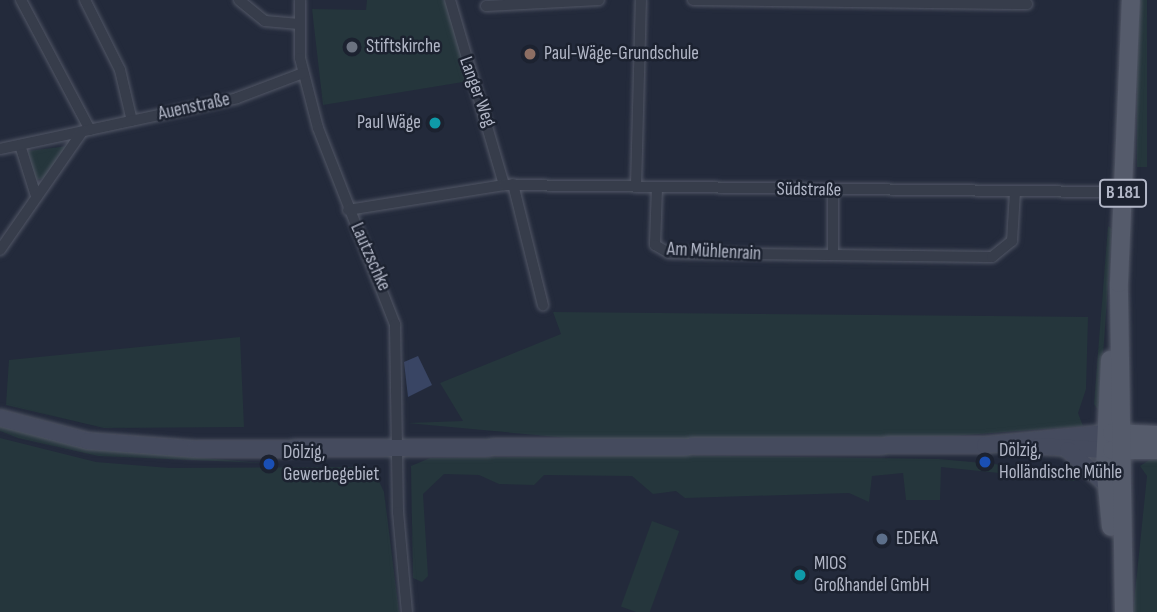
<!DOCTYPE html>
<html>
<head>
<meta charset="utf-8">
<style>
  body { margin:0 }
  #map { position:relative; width:1157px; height:612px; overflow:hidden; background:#232a3b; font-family:"Sofia Sans Condensed",sans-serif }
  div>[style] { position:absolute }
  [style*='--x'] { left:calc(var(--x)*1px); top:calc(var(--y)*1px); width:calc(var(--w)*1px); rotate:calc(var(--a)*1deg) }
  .green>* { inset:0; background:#25363c; transform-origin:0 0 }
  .water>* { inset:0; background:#394564 }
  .roads { filter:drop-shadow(0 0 2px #525766) drop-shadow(0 0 2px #525766) }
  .street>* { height:10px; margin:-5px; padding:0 5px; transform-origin:5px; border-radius:5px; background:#373d4b }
  .secondary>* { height:16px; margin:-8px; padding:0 8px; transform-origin:8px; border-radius:8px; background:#454b5e }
  .primary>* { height:18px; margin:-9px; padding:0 9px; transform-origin:9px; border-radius:9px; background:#555b6b }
  .dots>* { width:19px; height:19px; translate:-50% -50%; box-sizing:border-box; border:4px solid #1c2230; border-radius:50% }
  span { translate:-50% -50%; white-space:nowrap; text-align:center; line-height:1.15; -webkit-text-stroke:5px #1c2230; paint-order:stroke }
  .shield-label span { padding:2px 5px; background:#1c2230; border:2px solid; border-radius:5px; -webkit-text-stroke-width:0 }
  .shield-label { font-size:18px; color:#b2b7c7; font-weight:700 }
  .poi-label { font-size:19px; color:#b2b7c7 }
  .left { translate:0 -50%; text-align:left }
  .right { translate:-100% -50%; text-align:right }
  .street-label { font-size:19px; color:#b2b7c7 }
</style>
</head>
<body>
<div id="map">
  <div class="green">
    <div style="clip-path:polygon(367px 0,447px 0,469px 81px,323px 105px,312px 9px,366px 10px)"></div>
    <div style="left:1137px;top:0;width:10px;height:167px"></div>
    <div style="clip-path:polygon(68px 146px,45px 178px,35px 180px,28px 151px)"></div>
    <div style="clip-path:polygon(1108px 226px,1112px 229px,1099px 411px,1094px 404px)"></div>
    <div style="clip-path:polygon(553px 312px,1088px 317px,1086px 389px,1078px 413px,1083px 426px,953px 436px,590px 440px,407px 423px,463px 421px,440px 383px,561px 334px)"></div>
    <div style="clip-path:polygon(240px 337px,244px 427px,104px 428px,6px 405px,9px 360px)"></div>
    <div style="clip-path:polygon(0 424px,91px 448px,262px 463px,98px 456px,18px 438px,0 431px)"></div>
    <div style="clip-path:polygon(0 438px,96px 462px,170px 468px,357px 467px,377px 477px,384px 492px,399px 612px,0 612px)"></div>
    <div style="clip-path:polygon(656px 455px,939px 459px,1080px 472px,1074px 481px,941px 467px,940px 500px,906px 500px,903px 473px,872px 476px,869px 502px,849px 493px,685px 498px,676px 491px,653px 494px,632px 476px,544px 475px,534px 485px,499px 484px,479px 475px,444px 474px,423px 494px,428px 576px,422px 582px,413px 578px,411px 466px,430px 458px)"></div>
    <div style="clip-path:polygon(1157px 455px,1157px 612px,1133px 612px,1147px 476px,1140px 466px)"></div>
    <div style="left:652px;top:521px;width:29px;height:91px;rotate:20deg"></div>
  </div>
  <div class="water">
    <div style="clip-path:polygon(418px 356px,432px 385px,408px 397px,404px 362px)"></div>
  </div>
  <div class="roads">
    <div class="street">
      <div style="--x:21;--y:0;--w:147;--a:62"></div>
      <div style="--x:85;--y:0;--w:78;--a:63.4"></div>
      <div style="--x:120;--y:70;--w:52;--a:76.8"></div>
      <div style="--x:239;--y:0;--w:33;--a:39"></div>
      <div style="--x:265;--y:21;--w:34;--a:5"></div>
      <div style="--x:300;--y:0;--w:58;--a:90"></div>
      <div style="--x:300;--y:58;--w:72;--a:75.6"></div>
      <div style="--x:318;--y:128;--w:211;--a:68.6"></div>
      <div style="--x:395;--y:324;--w:188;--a:89.1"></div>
      <div style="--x:398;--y:512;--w:100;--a:84.9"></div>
      <div style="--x:450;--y:0;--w:193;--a:73.7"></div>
      <div style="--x:693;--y:0;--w:334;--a:0.7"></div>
      <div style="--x:486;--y:6;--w:113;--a:-3"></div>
      <div style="--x:20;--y:145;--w:53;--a:72.6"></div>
      <div style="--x:0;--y:149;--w:242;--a:-12.1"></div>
      <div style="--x:237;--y:98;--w:71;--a:-20.7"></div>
      <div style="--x:513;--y:184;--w:125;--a:76.1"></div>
      <div style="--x:636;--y:187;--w:187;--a:-88.5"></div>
      <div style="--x:657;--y:187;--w:58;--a:92"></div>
      <div style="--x:655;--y:245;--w:16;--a:30"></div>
      <div style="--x:669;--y:253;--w:323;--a:0.7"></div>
      <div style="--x:992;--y:257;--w:26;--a:-39"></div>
      <div style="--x:1012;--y:241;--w:49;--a:-86.5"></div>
      <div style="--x:348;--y:210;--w:158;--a:-9.1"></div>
      <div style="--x:504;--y:185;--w:601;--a:0.67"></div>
      <div style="--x:0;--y:250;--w:144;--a:-55.2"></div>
      <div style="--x:833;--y:255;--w:65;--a:-90"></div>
    </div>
    <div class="secondary">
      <div style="--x:0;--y:418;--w:91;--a:14.6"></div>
      <div style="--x:88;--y:441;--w:107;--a:4.3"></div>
      <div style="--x:195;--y:449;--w:790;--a:-0.29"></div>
      <div style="--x:985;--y:445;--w:122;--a:-5.7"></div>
      <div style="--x:1038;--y:446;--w:67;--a:3.4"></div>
      <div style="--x:1068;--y:450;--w:51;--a:41.8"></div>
    </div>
    <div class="primary">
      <div style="--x:1110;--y:360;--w:105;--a:92.7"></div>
      <div style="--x:1105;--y:465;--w:62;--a:84.5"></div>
      <div style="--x:1112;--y:433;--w:45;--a:2.5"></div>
      <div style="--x:1112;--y:450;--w:45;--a:0"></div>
      <div style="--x:1124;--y:612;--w:329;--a:-90.9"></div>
      <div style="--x:1119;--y:283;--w:283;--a:-87.6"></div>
    </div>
  </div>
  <div class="dots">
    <div style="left:352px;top:47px;background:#6b7280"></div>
    <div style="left:530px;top:54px;background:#8d6e63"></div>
    <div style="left:435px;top:123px;background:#0f9aa8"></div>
    <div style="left:985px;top:462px;background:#1a4fb4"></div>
    <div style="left:269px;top:464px;background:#1a4fb4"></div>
    <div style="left:882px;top:539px;background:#5c6f8a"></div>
    <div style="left:800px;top:575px;background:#0f9aa8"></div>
  </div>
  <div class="shield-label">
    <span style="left:1123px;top:193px">B 181</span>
  </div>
  <div class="poi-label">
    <span class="left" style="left:366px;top:47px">Stiftskirche</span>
    <span class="left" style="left:544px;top:54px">Paul-Wäge-Grundschule</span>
    <span class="right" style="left:421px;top:123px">Paul Wäge</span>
    <span class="left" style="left:999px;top:462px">Dölzig,<br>Holländische Mühle</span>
    <span class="left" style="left:283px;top:464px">Dölzig,<br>Gewerbegebiet</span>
    <span class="left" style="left:896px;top:539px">EDEKA</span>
    <span class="left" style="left:814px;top:575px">MIOS<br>Großhandel GmbH</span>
  </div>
  <div class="street-label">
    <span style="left:477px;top:92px;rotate:70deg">Langer Weg</span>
    <span style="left:194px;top:107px;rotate:-12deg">Auenstraße</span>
    <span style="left:809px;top:190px;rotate:1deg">Südstraße</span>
    <span style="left:714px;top:252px;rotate:3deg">Am Mühlenrain</span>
    <span style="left:370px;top:257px;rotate:66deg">Lautzschke</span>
  </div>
</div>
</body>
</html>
